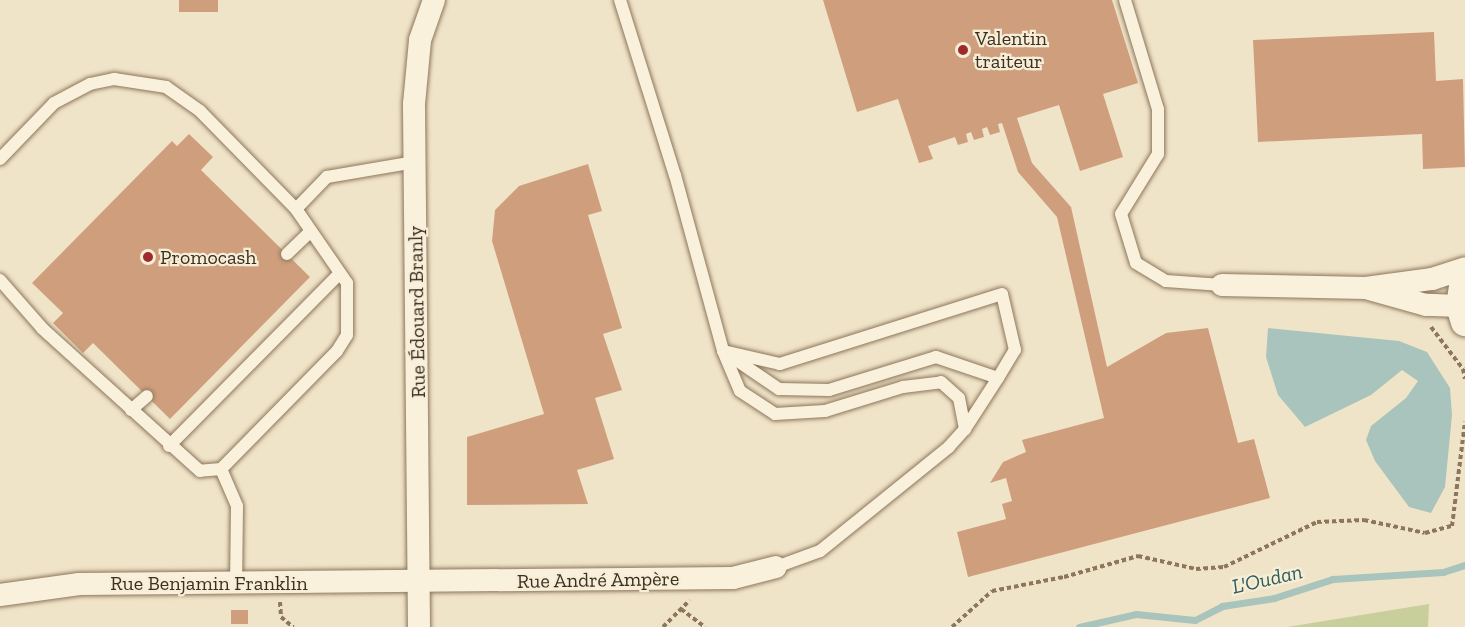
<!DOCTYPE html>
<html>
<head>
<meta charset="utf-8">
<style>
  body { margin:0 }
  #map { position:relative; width:1465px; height:627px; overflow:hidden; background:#f0e4c8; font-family:"Zilla Slab",serif }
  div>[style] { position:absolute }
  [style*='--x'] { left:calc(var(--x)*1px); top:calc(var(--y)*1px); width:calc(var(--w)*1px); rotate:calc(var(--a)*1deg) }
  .green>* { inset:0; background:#c9cf9b }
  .water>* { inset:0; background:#a9c4bc }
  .stream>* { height:7px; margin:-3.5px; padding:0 3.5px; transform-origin:3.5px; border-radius:3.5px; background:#a9c4bc }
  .building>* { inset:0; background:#cf9f7d; transform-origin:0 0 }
  .path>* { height:4px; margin-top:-2px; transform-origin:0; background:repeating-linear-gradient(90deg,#8d765c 0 4.5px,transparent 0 7.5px) }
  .roads { filter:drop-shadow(0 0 2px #8d765c) drop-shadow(0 0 2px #8d765c) }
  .service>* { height:12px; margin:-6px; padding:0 6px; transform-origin:6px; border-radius:6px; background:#faf1dc }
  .minor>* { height:22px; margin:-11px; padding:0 11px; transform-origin:11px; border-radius:11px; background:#faf1dc }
  .tertiary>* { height:28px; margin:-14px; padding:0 14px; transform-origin:14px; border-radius:14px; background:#faf1dc }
  .dots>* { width:16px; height:16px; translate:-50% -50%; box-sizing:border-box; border:3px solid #f7eed8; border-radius:50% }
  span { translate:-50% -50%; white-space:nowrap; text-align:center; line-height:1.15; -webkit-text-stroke:4.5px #f7eed8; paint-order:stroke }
  .poi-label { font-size:20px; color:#3d2e20 }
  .left { translate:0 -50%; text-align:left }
  .street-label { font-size:20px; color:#3d2e20 }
  .water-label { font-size:21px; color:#2f5d5a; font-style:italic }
</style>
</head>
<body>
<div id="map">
  <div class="green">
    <div style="clip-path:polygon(1429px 604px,1428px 627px,1287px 627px)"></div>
  </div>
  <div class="water">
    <div style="clip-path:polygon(1268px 328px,1399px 341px,1427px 352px,1450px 388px,1452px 415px,1445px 487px,1431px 513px,1409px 507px,1375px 461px,1366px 440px,1371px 426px,1406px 398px,1418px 381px,1402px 370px,1371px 395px,1305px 427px,1278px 395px,1266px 357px)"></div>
  </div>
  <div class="stream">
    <div style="--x:1079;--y:627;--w:58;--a:-12.8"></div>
    <div style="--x:1136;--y:614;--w:59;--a:5.8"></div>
    <div style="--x:1195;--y:620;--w:30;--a:-27"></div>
    <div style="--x:1222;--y:606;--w:53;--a:-8.7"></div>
    <div style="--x:1274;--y:598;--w:62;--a:-17.9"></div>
    <div style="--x:1333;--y:579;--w:110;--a:-3.6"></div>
    <div style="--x:1443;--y:572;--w:23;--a:-18"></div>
  </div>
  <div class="building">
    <div style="left:179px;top:0;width:39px;height:12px"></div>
    <div style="clip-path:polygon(823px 0,1112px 0,1138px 83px,1103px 94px,1123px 157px,1080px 171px,1059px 105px,1017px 118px,1032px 163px,1071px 207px,1107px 367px,1166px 333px,1208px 328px,1238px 443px,1254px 439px,1270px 498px,968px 577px,957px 532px,1006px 519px,1002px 504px,1012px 501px,1006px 478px,990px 483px,1003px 462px,1026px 452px,1022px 440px,1104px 418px,1057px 217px,1018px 172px,1002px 123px,998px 124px,1000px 132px,990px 135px,987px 127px,982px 129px,984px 137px,974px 140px,971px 132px,966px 134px,968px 142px,958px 145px,955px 137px,928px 146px,933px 159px,919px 163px,898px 99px,857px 112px)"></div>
    <div style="clip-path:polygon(1434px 32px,1436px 81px,1463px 79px,1465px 167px,1423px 169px,1422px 134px,1258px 142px,1253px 40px)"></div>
    <div style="clip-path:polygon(189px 134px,213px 157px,201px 170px,310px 277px,170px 419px,93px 343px,83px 353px,53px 323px,63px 313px,32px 283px,172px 141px,177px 146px)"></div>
    <div style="clip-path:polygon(588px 164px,602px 211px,588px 215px,622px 328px,603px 334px,622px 390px,595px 398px,614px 459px,577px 470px,588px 504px,467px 505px,467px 437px,544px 414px,492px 241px,495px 210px,519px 186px)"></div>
    <div style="left:231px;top:610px;width:17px;height:14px"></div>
  </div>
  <div class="path">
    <div style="--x:1431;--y:327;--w:53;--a:52.7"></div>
    <div style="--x:1463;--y:369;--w:10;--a:79"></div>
    <div style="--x:280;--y:602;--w:15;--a:86"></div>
    <div style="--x:281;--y:617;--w:16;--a:40"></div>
    <div style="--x:681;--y:609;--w:30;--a:37"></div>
    <div style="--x:663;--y:627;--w:38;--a:-45"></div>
    <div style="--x:952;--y:627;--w:54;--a:-42"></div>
    <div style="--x:992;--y:591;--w:73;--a:-11"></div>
    <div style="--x:1064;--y:577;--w:77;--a:-15.8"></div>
    <div style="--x:1138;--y:556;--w:59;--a:12.6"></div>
    <div style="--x:1196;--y:569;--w:28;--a:-4"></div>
    <div style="--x:1224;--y:567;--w:103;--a:-25.8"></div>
    <div style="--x:1317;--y:522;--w:47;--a:-2.4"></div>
    <div style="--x:1364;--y:520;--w:62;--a:12"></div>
    <div style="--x:1425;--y:533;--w:28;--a:-15"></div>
    <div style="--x:1452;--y:526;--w:105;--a:-82.9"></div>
  </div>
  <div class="roads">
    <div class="service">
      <div style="--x:620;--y:0;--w:183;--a:72.6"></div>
      <div style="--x:675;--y:175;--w:182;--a:74.7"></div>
      <div style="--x:723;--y:351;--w:43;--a:67"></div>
      <div style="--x:740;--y:391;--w:42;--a:33.3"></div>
      <div style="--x:775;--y:414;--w:50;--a:-3.4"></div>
      <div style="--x:825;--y:411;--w:82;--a:-17.1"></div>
      <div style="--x:903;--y:387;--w:38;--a:-7"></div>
      <div style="--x:941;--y:382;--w:24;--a:42"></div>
      <div style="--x:959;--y:398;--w:32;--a:79"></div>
      <div style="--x:965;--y:429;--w:24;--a:132"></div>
      <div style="--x:949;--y:447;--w:166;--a:141.1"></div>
      <div style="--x:820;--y:551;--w:47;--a:160"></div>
      <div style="--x:1125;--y:0;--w:114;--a:73.2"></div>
      <div style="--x:1158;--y:109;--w:45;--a:90"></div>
      <div style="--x:1158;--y:154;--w:70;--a:121.7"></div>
      <div style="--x:1121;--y:214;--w:51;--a:73"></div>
      <div style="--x:1136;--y:263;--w:35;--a:31"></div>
      <div style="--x:1166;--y:281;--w:56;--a:4.1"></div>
      <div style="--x:0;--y:159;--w:78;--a:-46"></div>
      <div style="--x:54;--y:103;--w:41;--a:-27.8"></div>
      <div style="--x:90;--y:84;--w:25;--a:-12"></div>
      <div style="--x:114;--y:79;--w:53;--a:8.7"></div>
      <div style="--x:166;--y:87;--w:42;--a:35.2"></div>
      <div style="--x:200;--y:111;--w:137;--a:45.6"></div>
      <div style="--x:296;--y:209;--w:90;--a:55.4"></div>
      <div style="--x:347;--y:283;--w:52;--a:90"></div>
      <div style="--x:347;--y:335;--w:19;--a:122"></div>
      <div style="--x:337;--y:351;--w:165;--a:134.5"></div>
      <div style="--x:221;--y:469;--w:21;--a:175"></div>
      <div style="--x:200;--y:471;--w:213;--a:-137.9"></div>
      <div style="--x:42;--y:328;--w:64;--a:-131.2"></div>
      <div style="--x:296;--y:209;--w:45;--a:-45.9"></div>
      <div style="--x:327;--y:177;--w:89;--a:-9.7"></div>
      <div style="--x:287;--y:254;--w:33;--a:-44"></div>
      <div style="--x:131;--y:410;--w:21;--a:-41"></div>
      <div style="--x:965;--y:429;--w:61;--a:-57.1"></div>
      <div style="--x:998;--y:378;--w:33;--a:-59"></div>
      <div style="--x:1015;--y:350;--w:57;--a:-103.1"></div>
      <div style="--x:1002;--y:294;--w:233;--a:162.5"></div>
      <div style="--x:780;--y:364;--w:58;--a:-167.2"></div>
      <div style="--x:723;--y:351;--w:68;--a:34.2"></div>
      <div style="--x:779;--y:389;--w:50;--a:1.1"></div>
      <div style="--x:829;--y:390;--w:112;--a:-17.1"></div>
      <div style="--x:936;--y:357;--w:65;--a:18.7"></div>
      <div style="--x:169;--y:446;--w:243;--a:-45.3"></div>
      <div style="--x:221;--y:469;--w:40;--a:66.6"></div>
      <div style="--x:237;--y:506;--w:78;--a:90.7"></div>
    </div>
    <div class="minor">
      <div style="--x:1222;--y:285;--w:144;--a:1.2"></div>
      <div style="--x:1460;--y:306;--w:34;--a:-178"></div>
      <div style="--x:1426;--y:305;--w:62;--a:-164.2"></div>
      <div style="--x:1366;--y:288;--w:67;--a:-7.8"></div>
      <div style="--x:1432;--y:279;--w:35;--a:-18"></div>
      <div style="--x:0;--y:595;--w:80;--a:-7.9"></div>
      <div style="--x:79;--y:584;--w:654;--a:-0.53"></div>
      <div style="--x:733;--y:578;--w:44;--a:-14.3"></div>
      <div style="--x:419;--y:627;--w:523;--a:-90.55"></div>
      <div style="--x:414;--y:104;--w:64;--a:-84.6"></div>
      <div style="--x:420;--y:40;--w:42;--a:-70.7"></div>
    </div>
    <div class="tertiary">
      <div style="--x:1465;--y:274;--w:32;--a:99"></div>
      <div style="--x:1460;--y:306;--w:17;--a:73"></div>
    </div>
  </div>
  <div class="dots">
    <div style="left:963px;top:50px;background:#9e2a2b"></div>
    <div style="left:148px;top:257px;background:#9e2a2b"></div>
  </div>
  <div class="poi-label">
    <span class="left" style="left:975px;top:50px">Valentin<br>traiteur</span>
    <span class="left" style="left:160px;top:257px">Promocash</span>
  </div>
  <div class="street-label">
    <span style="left:417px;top:312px;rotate:-91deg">Rue Édouard Branly</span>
    <span style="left:598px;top:580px;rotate:-1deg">Rue André Ampère</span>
    <span style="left:209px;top:583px">Rue Benjamin Franklin</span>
  </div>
  <div class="water-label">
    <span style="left:1267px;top:579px;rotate:-13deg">L'Oudan</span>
  </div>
</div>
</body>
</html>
